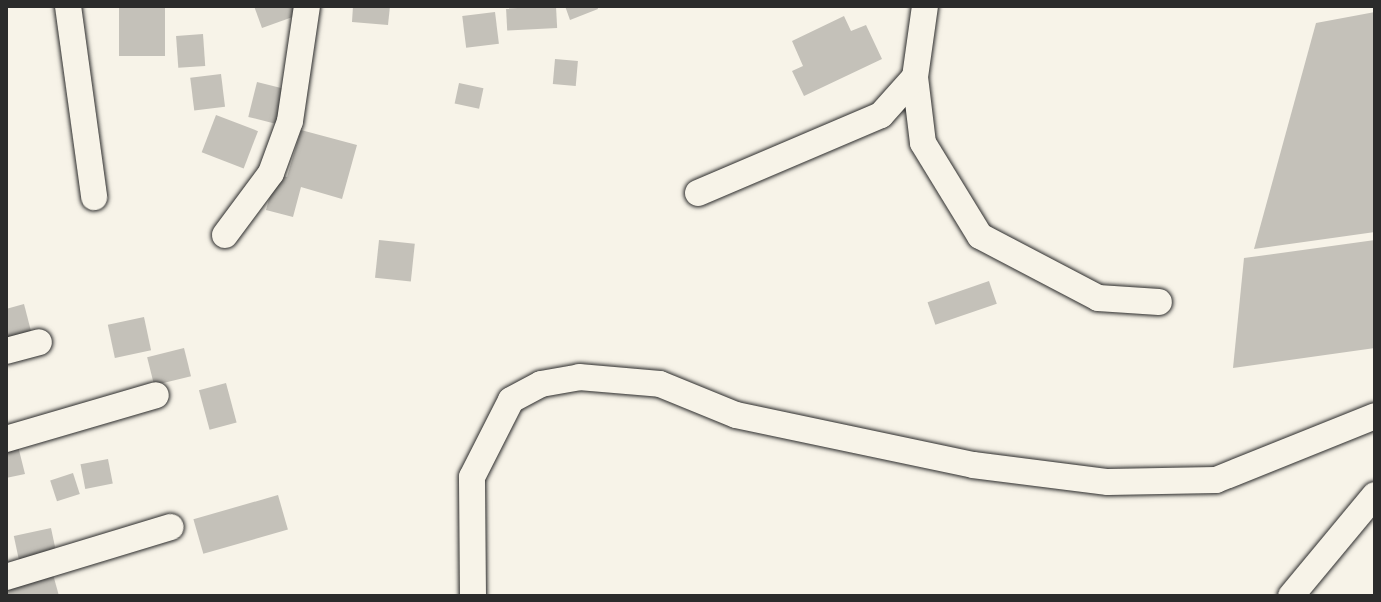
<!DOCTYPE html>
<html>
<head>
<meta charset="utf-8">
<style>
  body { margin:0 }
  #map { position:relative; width:1381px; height:602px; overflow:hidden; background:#f7f3e8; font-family:Itim,sans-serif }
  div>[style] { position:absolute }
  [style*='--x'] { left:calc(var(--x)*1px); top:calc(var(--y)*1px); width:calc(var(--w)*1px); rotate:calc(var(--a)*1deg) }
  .building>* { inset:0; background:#c4c1b9; transform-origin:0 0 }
  .roads { filter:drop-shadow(0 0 2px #2b2b2b) drop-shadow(0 0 2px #2b2b2b) }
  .minor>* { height:26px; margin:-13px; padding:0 13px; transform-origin:13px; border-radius:13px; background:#f7f3e8 }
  span { translate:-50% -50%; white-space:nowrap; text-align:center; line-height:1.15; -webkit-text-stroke:7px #f7f3e8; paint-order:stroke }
  .frame { position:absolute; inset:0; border:8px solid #2b2b2b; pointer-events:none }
</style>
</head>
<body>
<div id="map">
  <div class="building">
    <div style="left:119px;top:6px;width:46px;height:50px"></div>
    <div style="clip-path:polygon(254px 6px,298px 6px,301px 14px,262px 28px)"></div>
    <div style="clip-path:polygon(353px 6px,390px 6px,388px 25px,352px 22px)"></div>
    <div style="left:556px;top:6px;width:22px;height:50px;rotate:87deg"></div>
    <div style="clip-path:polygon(565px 6px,597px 6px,598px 9px,570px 20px)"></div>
    <div style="left:495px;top:12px;width:32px;height:33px;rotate:83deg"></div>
    <div style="clip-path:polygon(1375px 12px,1375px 232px,1254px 249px,1316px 23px)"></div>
    <div style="clip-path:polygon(844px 16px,851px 31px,866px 25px,882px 59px,804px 96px,792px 71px,803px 66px,792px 41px)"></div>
    <div style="left:203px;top:34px;width:32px;height:27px;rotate:86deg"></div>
    <div style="left:555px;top:59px;width:23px;height:25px;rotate:5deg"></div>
    <div style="left:221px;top:74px;width:33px;height:31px;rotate:83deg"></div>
    <div style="left:257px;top:82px;width:29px;height:36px;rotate:14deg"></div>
    <div style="left:459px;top:83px;width:25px;height:21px;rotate:12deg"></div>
    <div style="left:216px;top:115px;width:45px;height:40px;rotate:21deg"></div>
    <div style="clip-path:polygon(301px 130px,357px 145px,342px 199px,301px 187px,293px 217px,266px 210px,276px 174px,287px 177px)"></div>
    <div style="left:379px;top:240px;width:36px;height:38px;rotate:6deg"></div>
    <div style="clip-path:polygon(1375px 240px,1375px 348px,1233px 368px,1244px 258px)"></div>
    <div style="left:989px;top:281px;width:24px;height:65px;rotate:71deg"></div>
    <div style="clip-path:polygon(24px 304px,32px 335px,6px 341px,6px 309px)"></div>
    <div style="left:144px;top:317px;width:34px;height:37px;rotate:78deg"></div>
    <div style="left:184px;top:348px;width:29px;height:38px;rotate:76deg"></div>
    <div style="left:226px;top:383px;width:41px;height:28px;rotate:75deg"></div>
    <div style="clip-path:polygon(17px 442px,25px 474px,6px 478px,6px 444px)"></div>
    <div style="left:108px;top:459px;width:25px;height:28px;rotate:79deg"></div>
    <div style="left:73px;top:473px;width:22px;height:24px;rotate:72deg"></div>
    <div style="left:278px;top:495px;width:36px;height:88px;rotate:74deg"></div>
    <div style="left:51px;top:528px;width:24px;height:38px;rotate:78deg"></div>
    <div style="clip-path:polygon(51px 567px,59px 596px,6px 596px,6px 580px)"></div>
  </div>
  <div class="roads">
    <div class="minor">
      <div style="--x:68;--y:6;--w:193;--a:82.2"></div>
      <div style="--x:925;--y:6;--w:72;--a:98"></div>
      <div style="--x:915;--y:77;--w:66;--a:83.1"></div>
      <div style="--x:923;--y:143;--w:109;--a:58.5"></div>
      <div style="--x:980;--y:236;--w:133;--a:27.7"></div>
      <div style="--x:1098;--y:298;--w:61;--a:3.8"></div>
      <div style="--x:698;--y:193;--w:199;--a:-23.1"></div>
      <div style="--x:881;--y:115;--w:51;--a:-48.2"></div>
      <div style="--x:225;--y:235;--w:77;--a:-53.4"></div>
      <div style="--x:271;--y:173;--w:55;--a:-69.9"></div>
      <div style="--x:290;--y:121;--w:116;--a:-81.6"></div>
      <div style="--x:6;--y:351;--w:34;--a:-15"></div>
      <div style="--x:6;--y:439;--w:156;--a:-16.3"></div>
      <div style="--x:6;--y:577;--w:172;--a:-16.9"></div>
      <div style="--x:473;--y:596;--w:119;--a:-90.5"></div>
      <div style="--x:472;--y:477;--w:86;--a:-63.1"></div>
      <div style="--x:511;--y:400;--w:34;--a:-28"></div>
      <div style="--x:541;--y:384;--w:39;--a:-10"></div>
      <div style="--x:579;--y:377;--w:81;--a:4.9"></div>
      <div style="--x:660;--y:384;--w:82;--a:22.2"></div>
      <div style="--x:736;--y:415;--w:242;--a:11.9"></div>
      <div style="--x:973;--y:465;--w:136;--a:7.2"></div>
      <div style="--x:1108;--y:482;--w:108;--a:-1.1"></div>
      <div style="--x:1216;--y:480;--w:171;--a:-21.9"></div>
      <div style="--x:1291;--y:596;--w:131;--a:-50.3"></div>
    </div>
  </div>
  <div class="frame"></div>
</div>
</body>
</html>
